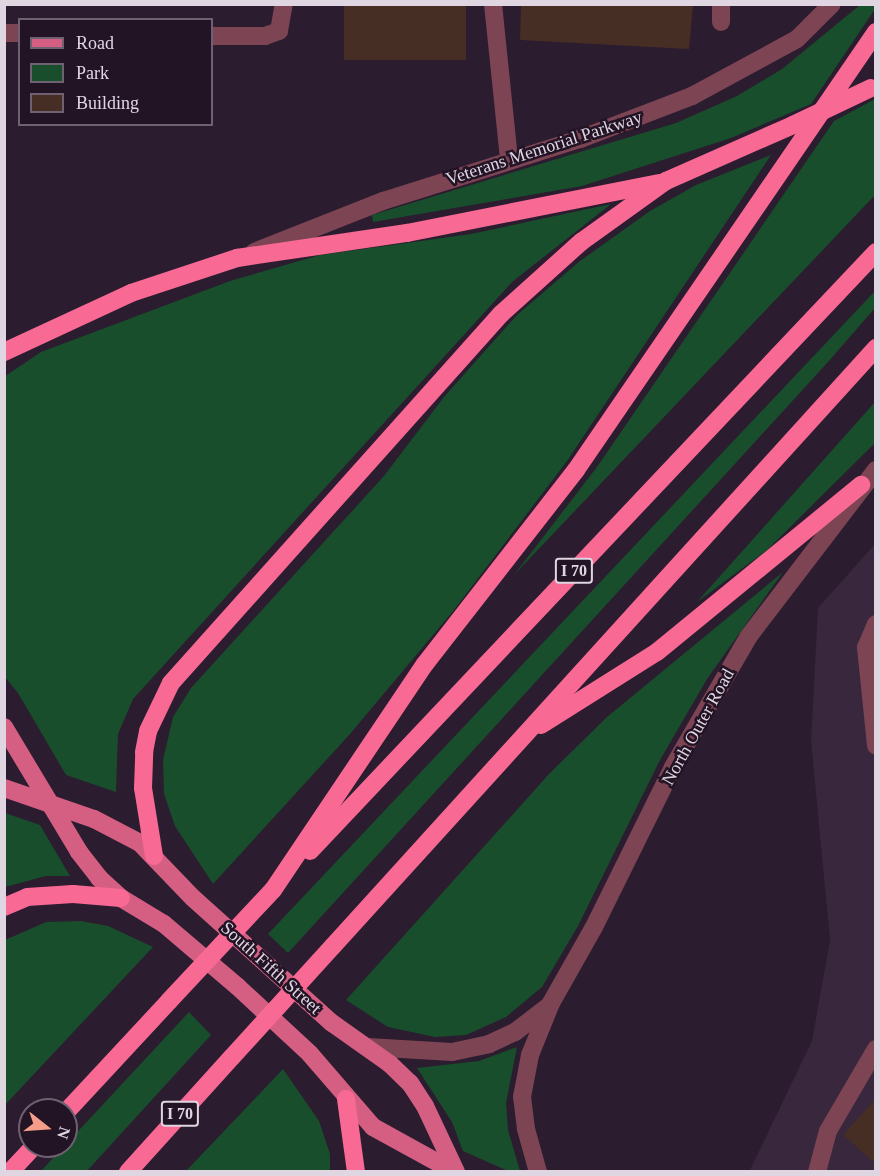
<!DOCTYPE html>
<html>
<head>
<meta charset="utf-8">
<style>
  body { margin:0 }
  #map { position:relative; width:880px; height:1176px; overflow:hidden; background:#2b1c2f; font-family:Georgia,serif }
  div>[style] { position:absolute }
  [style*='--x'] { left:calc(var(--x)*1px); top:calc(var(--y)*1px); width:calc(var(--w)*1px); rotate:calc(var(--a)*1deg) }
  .built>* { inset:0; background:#39273d }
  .green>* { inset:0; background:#184e2c }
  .building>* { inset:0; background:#472e25; transform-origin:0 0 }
  .minor>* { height:18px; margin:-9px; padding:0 9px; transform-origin:9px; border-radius:9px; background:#7d4453 }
  .major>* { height:18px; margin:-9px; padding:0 9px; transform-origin:9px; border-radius:9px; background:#d55f82 }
  .highway>* { height:18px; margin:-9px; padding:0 9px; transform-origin:9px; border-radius:9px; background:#f86994 }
  .highway-bridge>* { height:18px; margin:-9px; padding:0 9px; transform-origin:9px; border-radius:9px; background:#f86994 }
  span { translate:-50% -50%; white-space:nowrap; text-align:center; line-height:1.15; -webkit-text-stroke:5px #221325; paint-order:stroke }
  .shield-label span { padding:2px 4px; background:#221325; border:2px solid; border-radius:4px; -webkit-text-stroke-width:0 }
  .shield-label { font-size:16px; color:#e0d6e2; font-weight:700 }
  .street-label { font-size:18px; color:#e0d6e2 }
  .frame { position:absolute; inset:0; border:6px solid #e0d6e2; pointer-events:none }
  .legend { position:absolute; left:18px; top:18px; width:195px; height:108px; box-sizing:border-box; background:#221325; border:2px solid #6e6171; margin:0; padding:8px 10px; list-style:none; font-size:18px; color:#e0d6e2 }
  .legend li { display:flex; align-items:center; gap:12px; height:30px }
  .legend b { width:30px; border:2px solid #6e6171 }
  .north { position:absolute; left:18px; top:1098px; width:60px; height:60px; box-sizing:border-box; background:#221325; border:2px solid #6e6171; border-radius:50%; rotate:107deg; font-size:16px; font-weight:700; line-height:24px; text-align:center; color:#e0d6e2 }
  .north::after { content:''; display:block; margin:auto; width:21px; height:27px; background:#f49e8a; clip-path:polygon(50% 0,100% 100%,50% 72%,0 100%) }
</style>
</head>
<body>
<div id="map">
  <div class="built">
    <div style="clip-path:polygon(875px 544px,875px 1171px,749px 1172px,812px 1041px,830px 940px,811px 741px,818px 608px)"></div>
  </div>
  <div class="green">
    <div style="clip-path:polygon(860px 5px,875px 5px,875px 9px,811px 104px,731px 138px,582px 186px,373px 222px,372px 215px,676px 123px,737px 96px,782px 69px)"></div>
    <div style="clip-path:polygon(875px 99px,875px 195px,514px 575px,597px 467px,834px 121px)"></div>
    <div style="clip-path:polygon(771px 155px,567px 461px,454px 610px,350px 734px,213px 884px,175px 826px,164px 794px,163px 760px,173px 717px,191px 688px,384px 476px,444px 397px,517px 315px,580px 261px,650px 211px,696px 185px)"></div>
    <div style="clip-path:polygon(611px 204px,512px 282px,133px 699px,118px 734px,116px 792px,66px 775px,18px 693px,5px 677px,4px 377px,41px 352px,230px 281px,320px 255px,471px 234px)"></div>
    <div style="clip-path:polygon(875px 291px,875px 308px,828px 362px,288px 953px,268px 934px)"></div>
    <div style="clip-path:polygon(875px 402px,875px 443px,767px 550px,697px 602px)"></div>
    <div style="clip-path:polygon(783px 572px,707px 679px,660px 760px,578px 926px,542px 987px,506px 1017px,466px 1035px,435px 1037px,388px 1027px,346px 1000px,549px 774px,607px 717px)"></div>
    <div style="clip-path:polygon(5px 813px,40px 825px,70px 876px,46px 876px,5px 887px)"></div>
    <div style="clip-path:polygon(81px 921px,108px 926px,153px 947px,5px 1105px,5px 940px,46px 922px)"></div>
    <div style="clip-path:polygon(189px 1012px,211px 1035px,87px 1171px,41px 1171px)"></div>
    <div style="clip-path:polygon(517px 1047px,506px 1103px,508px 1130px,520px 1171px,508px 1171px,463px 1151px,452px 1122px,417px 1068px,479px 1061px)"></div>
    <div style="clip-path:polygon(283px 1069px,319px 1121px,330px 1154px,330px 1171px,186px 1171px)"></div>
  </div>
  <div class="building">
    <div style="left:344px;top:4px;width:122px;height:56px"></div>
    <div style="clip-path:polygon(521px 5px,693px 5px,689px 49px,520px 40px)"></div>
    <div style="clip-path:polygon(876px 1099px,876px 1164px,843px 1135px)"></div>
  </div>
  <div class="minor">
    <div style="--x:493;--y:4;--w:155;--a:84.1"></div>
    <div style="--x:721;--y:22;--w:18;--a:-90"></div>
    <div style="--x:4;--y:33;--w:16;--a:0"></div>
    <div style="--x:212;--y:36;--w:53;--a:0"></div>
    <div style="--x:265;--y:36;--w:15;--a:-20"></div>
    <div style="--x:279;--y:31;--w:27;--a:-80"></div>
    <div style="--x:254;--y:252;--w:139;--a:-21.6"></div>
    <div style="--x:383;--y:201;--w:207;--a:-17.5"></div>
    <div style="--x:580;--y:139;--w:120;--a:-21"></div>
    <div style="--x:692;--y:96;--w:119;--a:-28.5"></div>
    <div style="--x:797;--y:39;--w:49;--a:-45"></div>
    <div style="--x:876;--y:624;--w:25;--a:113"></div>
    <div style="--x:866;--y:647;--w:99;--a:84.2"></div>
    <div style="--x:368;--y:1047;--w:84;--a:3.4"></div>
    <div style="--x:452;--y:1052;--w:38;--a:-12"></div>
    <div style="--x:489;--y:1044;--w:29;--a:-25"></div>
    <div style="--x:515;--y:1032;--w:44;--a:-37.6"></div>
    <div style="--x:538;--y:1172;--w:45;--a:-105.6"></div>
    <div style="--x:526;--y:1129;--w:32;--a:-97"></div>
    <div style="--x:522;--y:1097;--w:43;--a:-79.2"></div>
    <div style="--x:530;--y:1055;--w:56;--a:-68"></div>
    <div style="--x:551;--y:1003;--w:87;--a:-60.5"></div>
    <div style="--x:594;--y:927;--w:178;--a:-63.7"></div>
    <div style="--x:673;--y:767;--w:151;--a:-59.9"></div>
    <div style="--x:749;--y:636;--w:209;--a:-52.6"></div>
    <div style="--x:817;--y:1172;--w:42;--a:-75"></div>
    <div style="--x:828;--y:1131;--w:95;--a:-59.7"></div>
  </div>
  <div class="major">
    <div style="--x:4;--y:727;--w:146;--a:59"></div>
    <div style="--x:79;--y:852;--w:33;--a:52"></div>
    <div style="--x:99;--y:878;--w:30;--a:42"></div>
    <div style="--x:121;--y:898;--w:50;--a:31.2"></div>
    <div style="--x:164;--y:924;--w:97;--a:40.4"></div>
    <div style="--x:238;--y:987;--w:98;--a:42.9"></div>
    <div style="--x:310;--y:1054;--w:96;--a:49.2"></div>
    <div style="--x:373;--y:1127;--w:94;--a:28.8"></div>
    <div style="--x:4;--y:788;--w:95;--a:19"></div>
    <div style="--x:94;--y:819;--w:52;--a:27.6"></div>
    <div style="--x:140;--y:843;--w:76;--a:46.1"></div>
    <div style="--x:193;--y:898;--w:187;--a:42"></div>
    <div style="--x:332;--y:1023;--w:71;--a:35.3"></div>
    <div style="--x:390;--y:1064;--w:28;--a:44"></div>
    <div style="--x:410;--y:1083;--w:27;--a:57"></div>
    <div style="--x:425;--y:1106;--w:73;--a:64.8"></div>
  </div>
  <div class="highway">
    <div style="--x:4;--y:352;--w:140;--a:-24.9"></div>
    <div style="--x:131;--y:293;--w:112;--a:-18.3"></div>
    <div style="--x:237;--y:258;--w:172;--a:-8.4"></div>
    <div style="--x:407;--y:233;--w:257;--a:-11.2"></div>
    <div style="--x:541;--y:725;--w:137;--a:-32.2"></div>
    <div style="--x:657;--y:652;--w:264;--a:-39.3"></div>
    <div style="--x:310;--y:851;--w:824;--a:-46.62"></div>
    <div style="--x:154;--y:856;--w:69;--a:-99.2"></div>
    <div style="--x:143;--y:788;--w:36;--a:-88"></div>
    <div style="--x:144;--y:752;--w:21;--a:-79"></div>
    <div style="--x:148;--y:731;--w:53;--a:-64.4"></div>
    <div style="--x:171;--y:683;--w:495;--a:-48.2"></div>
    <div style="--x:501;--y:314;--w:108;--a:-42"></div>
    <div style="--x:581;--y:242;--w:105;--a:-35.7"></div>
    <div style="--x:666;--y:181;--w:139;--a:-23.8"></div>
    <div style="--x:273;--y:890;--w:272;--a:-56.1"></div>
    <div style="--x:425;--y:664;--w:246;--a:-52.1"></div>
    <div style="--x:576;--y:470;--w:531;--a:-55.59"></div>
    <div style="--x:4;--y:907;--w:25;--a:-23"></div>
    <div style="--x:27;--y:897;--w:46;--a:-3.7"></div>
    <div style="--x:73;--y:894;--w:48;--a:4.8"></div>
    <div style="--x:333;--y:946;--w:808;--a:-47.76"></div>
    <div style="--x:346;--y:1099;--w:74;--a:82.2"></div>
    <div style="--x:66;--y:1112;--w:151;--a:-47.1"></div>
    <div style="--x:10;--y:1172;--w:35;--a:-47"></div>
    <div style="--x:128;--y:1172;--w:155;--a:-47.9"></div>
  </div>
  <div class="highway-bridge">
    <div style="--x:793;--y:125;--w:86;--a:-25.4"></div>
    <div style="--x:169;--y:1001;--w:152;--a:-46.9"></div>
    <div style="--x:232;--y:1057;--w:150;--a:-47.7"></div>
  </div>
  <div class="shield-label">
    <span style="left:574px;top:571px">I 70</span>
    <span style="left:180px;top:1114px">I 70</span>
  </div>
  <div class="street-label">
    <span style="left:544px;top:148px;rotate:-18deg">Veterans Memorial Parkway</span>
    <span style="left:698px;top:727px;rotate:-61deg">North Outer Road</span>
    <span style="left:271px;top:968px;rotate:42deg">South Fifth Street</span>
  </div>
  <div class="frame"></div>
  <ul class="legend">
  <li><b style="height:8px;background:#d55f82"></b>Road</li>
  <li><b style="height:16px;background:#184e2c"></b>Park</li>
  <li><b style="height:16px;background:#472e25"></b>Building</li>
  </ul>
  <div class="north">N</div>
</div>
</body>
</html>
